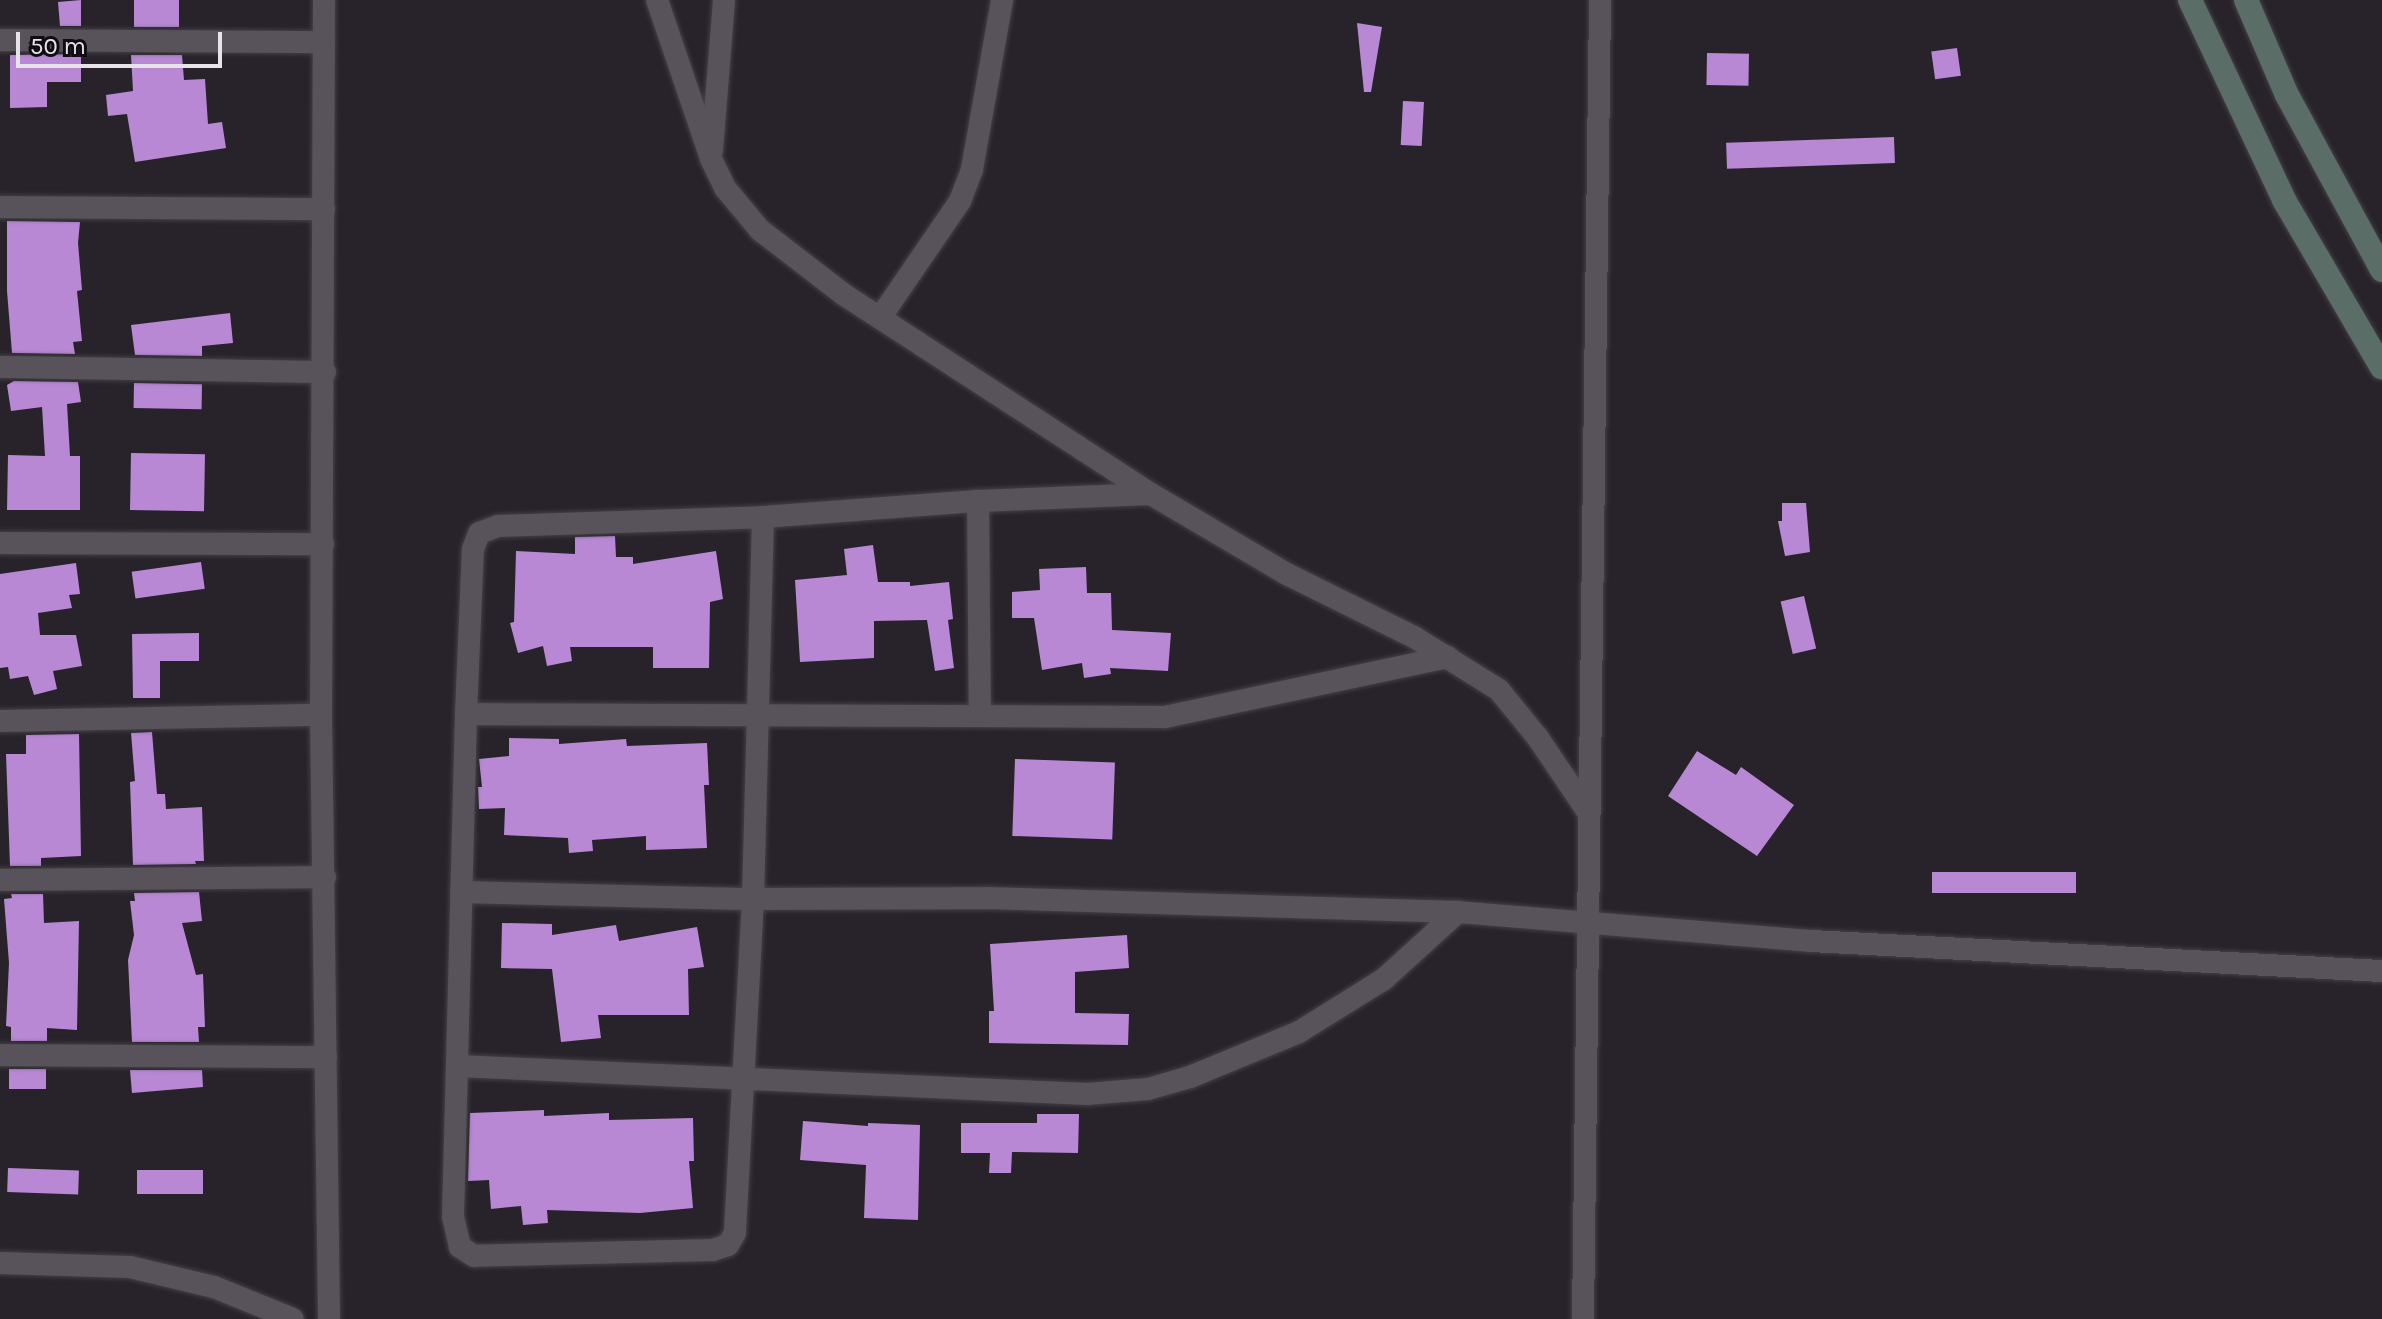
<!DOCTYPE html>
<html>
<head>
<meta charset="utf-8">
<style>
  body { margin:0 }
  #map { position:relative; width:2382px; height:1319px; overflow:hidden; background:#28232b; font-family:Karla,sans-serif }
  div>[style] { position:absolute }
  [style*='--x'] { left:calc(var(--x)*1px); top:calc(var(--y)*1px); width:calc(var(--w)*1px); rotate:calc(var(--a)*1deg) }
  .building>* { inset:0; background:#b888d5; transform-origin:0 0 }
  .roads { filter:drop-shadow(0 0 2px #444046) drop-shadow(0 0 2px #444046) }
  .minor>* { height:22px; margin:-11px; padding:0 11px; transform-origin:11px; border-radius:11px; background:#58525b }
  .secondary>* { height:24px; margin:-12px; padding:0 12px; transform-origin:12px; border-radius:12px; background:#5a6e67 }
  span { translate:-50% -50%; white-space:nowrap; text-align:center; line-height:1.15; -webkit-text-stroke:8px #0f0d11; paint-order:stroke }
  .scale { position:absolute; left:16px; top:32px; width:206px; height:36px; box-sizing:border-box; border:4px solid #e7e4e9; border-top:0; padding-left:10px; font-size:24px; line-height:28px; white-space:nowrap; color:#e7e4e9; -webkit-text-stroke:6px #0f0d11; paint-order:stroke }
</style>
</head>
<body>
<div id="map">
  <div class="building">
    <div style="clip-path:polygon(81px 0,81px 26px,60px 26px,58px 2px)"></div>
    <div style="left:134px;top:0;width:45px;height:27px"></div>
    <div style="clip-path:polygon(1357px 23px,1382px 27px,1371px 92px,1364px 92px)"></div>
    <div style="left:1957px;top:48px;width:28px;height:26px;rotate:82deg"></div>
    <div style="left:1707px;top:53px;width:42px;height:32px;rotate:1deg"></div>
    <div style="clip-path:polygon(81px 54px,81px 82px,47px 82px,47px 107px,10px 108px,10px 55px)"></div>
    <div style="clip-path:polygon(131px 55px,182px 55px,184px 80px,205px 79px,208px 124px,222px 122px,226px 148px,135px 162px,127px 114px,108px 116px,106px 95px,133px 91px)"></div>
    <div style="left:1403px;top:101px;width:21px;height:44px;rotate:3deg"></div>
    <div style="left:1894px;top:137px;width:26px;height:168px;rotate:88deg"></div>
    <div style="clip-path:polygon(7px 221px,80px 222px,78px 243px,82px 290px,77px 291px,82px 341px,73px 342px,75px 354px,12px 353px,7px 291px)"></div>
    <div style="clip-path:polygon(230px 313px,233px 343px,202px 346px,202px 356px,135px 355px,131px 325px)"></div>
    <div style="clip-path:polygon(14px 381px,78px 382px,81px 402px,67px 404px,70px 456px,80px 456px,80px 510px,7px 510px,8px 455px,45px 456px,42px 407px,11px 411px,7px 385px)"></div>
    <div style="left:134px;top:383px;width:68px;height:25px;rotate:1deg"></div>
    <div style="left:131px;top:453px;width:74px;height:57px;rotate:1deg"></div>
    <div style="clip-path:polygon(1782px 503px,1806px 503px,1810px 552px,1785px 556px,1778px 521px,1782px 521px)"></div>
    <div style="clip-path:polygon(615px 536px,616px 557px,633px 557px,633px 564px,716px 551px,723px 599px,710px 602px,709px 668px,653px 668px,653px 647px,570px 647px,572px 661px,547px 666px,543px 646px,518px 653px,510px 623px,514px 622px,516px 551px,575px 554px,575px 537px)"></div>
    <div style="clip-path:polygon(873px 545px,878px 582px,910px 582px,910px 586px,949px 582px,953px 619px,948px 620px,954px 668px,935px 671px,927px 620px,874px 621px,874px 658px,800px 662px,795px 580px,847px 575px,844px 549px)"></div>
    <div style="left:201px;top:562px;width:27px;height:70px;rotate:82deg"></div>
    <div style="clip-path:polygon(76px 563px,80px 594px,69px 595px,72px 608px,38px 613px,40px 635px,76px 635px,82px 666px,53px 671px,57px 689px,34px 695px,28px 676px,10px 679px,8px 667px,0 668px,0 574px)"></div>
    <div style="clip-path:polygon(1086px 567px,1087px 593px,1111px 593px,1112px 630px,1171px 633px,1168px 671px,1110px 668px,1111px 674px,1084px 678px,1082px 663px,1042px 670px,1034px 618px,1012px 618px,1012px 592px,1040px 590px,1039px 569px)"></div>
    <div style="left:1804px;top:596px;width:54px;height:24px;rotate:77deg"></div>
    <div style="clip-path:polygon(199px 633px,199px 661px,160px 661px,160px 698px,133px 698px,132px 634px)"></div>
    <div style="clip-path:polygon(152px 732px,157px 794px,165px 794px,166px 809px,202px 807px,204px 861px,195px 861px,196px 864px,133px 865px,130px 782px,135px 781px,131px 733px)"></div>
    <div style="clip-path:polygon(79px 734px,81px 856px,41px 858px,41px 866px,10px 866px,6px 754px,26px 754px,26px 735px)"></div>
    <div style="clip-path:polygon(509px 738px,559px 739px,559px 744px,626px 739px,627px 746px,707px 743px,709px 785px,704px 785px,707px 848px,646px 850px,646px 836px,592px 840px,593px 851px,569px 853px,568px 838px,504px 835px,505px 808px,479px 809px,478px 787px,482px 787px,479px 759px,509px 756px)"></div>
    <div style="clip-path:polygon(1697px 751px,1736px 775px,1741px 767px,1794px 805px,1757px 856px,1668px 796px)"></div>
    <div style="left:1015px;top:759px;width:100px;height:77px;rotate:2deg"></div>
    <div style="left:1932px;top:872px;width:144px;height:21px"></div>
    <div style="clip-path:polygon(199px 892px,202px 921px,182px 923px,196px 975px,203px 974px,205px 1027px,198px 1027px,199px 1042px,132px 1042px,128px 960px,134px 935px,130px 901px,135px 901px,134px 893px)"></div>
    <div style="clip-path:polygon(11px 894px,43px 894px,44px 923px,79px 921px,77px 1030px,47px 1028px,47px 1041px,11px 1041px,11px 1027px,6px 1026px,9px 963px,4px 899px,12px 898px)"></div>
    <div style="clip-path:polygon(502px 923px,552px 924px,552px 935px,616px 925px,619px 941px,697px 927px,704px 967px,688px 969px,689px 1015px,598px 1015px,601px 1038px,561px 1042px,552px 969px,501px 968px)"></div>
    <div style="clip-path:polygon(1127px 935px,1129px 968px,1075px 972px,1075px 1013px,1129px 1014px,1128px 1045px,989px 1043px,989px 1011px,994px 1011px,990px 944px)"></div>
    <div style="left:9px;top:1069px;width:37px;height:20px"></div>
    <div style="clip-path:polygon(130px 1070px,202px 1070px,203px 1087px,132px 1093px)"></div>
    <div style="clip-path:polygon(544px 1110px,544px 1116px,609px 1113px,609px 1120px,693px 1118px,694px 1161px,689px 1161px,693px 1208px,640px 1213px,547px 1210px,548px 1223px,523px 1225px,521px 1206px,491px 1209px,489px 1180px,468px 1181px,470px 1113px)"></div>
    <div style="clip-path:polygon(1037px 1114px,1079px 1114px,1078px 1153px,1012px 1152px,1011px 1173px,989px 1173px,990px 1153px,961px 1153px,961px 1123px,1037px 1123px)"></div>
    <div style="clip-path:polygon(803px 1121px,868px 1126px,868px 1123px,920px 1125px,918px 1220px,864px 1218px,866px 1165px,800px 1160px)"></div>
    <div style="left:8px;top:1168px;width:71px;height:24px;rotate:2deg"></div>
    <div style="left:137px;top:1170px;width:66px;height:24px"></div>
  </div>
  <div class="roads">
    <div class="minor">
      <div style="--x:324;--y:0;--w:715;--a:90.24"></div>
      <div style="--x:321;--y:715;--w:604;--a:89.24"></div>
      <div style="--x:657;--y:0;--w:168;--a:71.2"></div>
      <div style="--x:711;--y:159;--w:32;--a:64"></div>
      <div style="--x:725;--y:188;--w:55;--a:50.2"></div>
      <div style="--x:760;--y:230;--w:105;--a:37.6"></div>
      <div style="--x:843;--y:294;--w:367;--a:33"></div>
      <div style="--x:1151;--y:494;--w:158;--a:30.5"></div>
      <div style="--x:1287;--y:574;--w:142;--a:26.4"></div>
      <div style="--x:1414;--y:637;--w:100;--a:31.9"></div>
      <div style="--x:1499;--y:690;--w:62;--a:50.9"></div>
      <div style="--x:1538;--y:738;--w:89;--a:56"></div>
      <div style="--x:0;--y:40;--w:324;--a:0.4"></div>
      <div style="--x:712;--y:150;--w:150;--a:-85.4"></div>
      <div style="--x:0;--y:207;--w:324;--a:0.4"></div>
      <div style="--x:880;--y:318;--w:142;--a:-55.6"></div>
      <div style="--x:960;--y:201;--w:34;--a:-69"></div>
      <div style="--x:972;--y:169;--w:172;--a:-79.9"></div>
      <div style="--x:0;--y:367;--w:325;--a:0.9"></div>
      <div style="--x:978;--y:501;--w:215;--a:89.5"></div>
      <div style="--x:763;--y:517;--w:382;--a:91.5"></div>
      <div style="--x:753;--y:899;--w:334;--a:93.1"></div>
      <div style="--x:735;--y:1233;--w:14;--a:120"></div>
      <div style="--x:728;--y:1245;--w:16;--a:162"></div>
      <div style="--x:713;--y:1250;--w:239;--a:178.6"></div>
      <div style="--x:474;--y:1256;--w:17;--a:-147"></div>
      <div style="--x:460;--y:1247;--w:31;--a:-103"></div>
      <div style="--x:453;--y:1217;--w:503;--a:-88.52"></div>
      <div style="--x:466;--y:714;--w:165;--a:-87.6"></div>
      <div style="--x:473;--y:549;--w:17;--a:-69"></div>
      <div style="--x:479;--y:533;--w:20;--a:-20"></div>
      <div style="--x:498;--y:526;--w:265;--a:-1.9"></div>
      <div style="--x:763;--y:517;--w:216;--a:-4.3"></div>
      <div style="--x:978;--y:501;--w:173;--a:-2.3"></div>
      <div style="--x:0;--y:543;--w:323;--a:0.2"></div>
      <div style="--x:466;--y:714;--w:699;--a:0.25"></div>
      <div style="--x:1165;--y:717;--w:289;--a:-12"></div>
      <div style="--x:0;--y:721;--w:321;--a:-1.1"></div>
      <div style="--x:0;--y:880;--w:325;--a:-0.5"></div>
      <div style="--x:461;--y:892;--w:292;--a:1.4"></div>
      <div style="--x:753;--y:899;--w:233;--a:-0.2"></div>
      <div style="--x:986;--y:898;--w:472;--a:1.7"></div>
      <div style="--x:1458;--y:912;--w:354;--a:4.7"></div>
      <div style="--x:1811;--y:941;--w:572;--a:3.01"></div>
      <div style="--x:0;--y:1055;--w:326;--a:0.4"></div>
      <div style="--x:458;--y:1066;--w:630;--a:2.55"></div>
      <div style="--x:1087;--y:1094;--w:61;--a:-4.7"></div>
      <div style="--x:1148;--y:1089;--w:44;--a:-15.9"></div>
      <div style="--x:1190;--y:1077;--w:118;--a:-22.4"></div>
      <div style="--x:1299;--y:1032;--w:100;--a:-31.9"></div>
      <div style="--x:1384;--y:979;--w:100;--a:-42.2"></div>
      <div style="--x:0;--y:1263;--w:130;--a:1.8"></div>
      <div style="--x:130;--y:1267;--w:86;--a:13.4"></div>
      <div style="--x:214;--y:1287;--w:85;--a:22.1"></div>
      <div style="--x:1583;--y:1319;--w:1319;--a:-89.26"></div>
    </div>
    <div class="secondary">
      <div style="--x:2190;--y:0;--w:221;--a:64.8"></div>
      <div style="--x:2284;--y:200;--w:194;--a:59.7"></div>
      <div style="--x:2246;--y:0;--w:103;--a:66.7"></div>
      <div style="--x:2287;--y:95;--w:199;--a:61.5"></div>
    </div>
  </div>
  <div class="scale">50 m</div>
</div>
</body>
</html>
